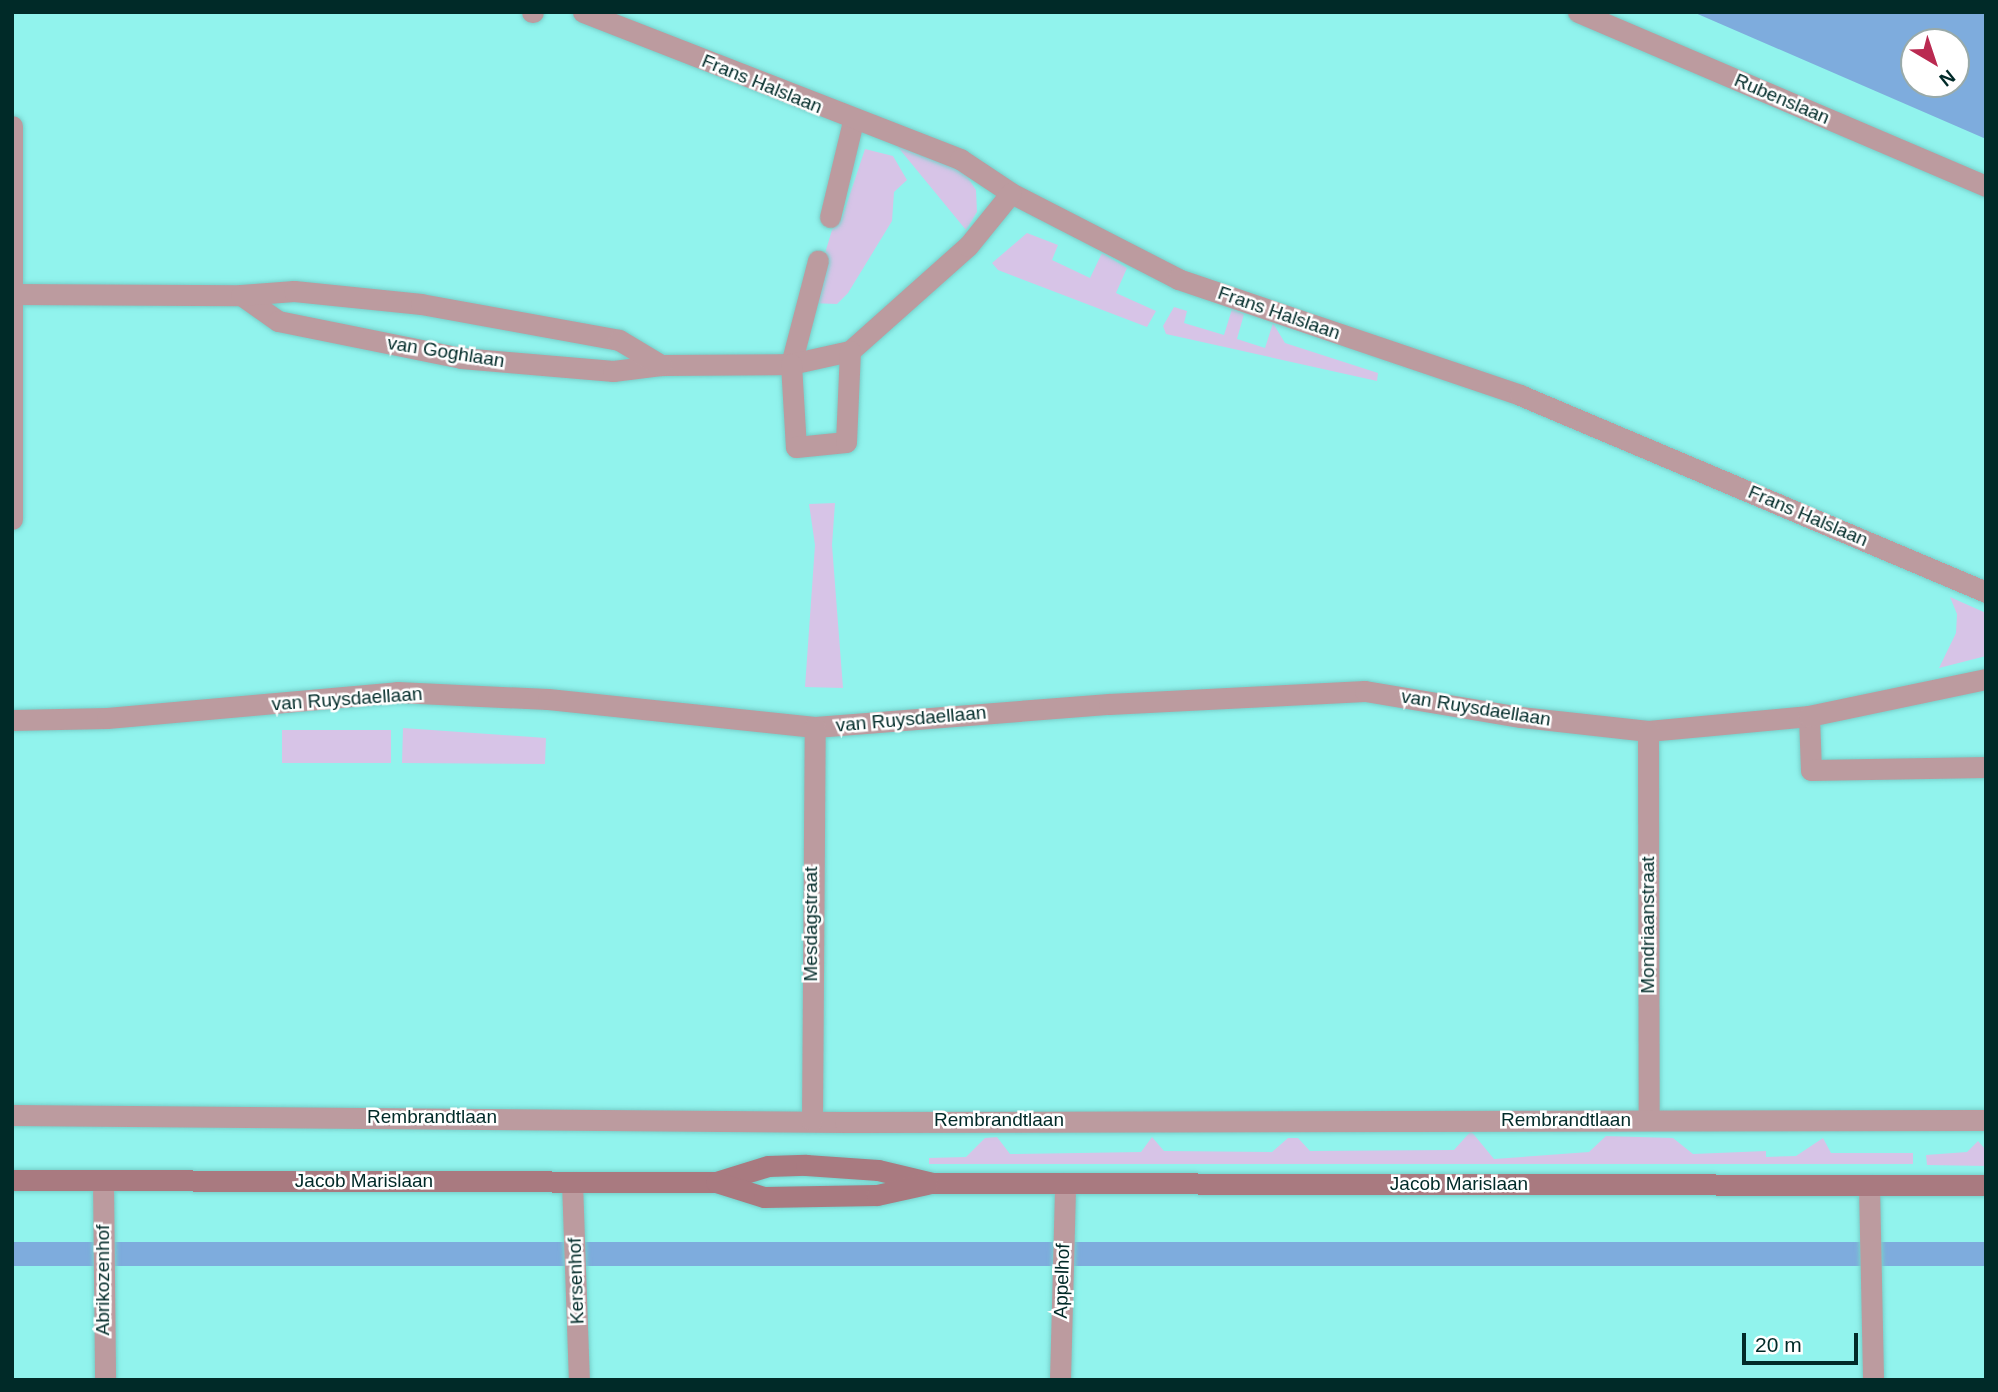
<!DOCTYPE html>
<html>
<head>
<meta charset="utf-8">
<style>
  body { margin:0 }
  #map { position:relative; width:1998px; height:1392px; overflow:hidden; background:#91f3ed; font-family:Arial,sans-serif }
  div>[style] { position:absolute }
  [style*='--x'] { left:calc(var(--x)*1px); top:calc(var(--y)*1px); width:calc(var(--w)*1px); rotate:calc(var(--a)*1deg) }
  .green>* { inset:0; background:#d7c4e7; transform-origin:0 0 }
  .water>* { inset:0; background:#7eacdd; transform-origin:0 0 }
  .roads { filter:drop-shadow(0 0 2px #77cfca) drop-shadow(0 0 2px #77cfca) }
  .service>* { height:21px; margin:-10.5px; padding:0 10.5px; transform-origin:10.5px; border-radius:10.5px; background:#bc9b9f }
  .minor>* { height:21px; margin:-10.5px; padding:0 10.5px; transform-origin:10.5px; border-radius:10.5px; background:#bc9b9f }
  .secondary>* { height:21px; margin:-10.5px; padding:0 10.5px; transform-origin:10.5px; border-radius:10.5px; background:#a97a80 }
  span { translate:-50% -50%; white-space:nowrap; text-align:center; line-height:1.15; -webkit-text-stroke:5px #fff; paint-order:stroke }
  .street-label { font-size:19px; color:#002a28 }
  .frame { position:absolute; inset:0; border:14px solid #002a28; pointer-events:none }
  .north { position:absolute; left:1900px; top:28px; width:70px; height:70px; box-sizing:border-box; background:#fff; border:2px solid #99aaa9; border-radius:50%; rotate:141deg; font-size:19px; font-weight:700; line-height:28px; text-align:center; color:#002a28 }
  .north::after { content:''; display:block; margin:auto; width:24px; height:32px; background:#ba2a51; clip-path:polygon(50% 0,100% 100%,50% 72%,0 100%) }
  .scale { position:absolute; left:1742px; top:1333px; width:116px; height:32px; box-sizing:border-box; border:4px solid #002a28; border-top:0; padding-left:9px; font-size:21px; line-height:24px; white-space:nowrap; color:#002a28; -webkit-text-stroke:5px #fff; paint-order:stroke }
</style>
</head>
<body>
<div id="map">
  <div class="green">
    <div style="clip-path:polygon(897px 146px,964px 172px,976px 190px,977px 212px,966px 230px)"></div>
    <div style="clip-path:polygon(865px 149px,893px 156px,907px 180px,894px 192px,892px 221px,848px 293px,837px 304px,810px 303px,835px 220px,841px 221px)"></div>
    <div style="clip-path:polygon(1027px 233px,1058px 245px,1052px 260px,1090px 278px,1102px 253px,1127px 268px,1116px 293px,1156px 311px,1147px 327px,998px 270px,992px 263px)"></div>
    <div style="clip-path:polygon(1174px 307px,1187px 311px,1184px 323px,1224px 335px,1232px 309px,1244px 314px,1237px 339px,1265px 348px,1273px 323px,1285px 343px,1378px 373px,1377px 381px,1166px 334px,1163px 326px)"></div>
    <div style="clip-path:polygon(835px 503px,832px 545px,843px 688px,805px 687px,815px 545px,809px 504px)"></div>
    <div style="clip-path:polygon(1950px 597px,1986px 613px,1986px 656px,1939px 668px,1956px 633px,1957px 614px)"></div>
    <div style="clip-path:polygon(403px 728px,546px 738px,545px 764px,402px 763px)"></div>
    <div style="left:391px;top:730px;width:33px;height:109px;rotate:90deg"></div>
    <div style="clip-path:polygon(1471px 1131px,1494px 1159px,1589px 1152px,1606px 1136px,1673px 1138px,1693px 1154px,1766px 1151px,1766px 1157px,1796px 1156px,1823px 1138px,1831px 1153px,1913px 1153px,1913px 1164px,929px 1164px,929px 1158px,966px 1157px,985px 1138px,997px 1137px,1010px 1154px,1141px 1152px,1152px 1137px,1164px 1151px,1272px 1152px,1288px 1138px,1298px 1138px,1310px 1151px,1454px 1150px)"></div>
    <div style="clip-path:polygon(1978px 1141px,1986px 1150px,1986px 1166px,1927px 1165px,1926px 1155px,1967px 1152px)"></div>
  </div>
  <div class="water">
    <div style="clip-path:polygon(evenodd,1693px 12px,1986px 12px,1986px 139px,1693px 12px,1914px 42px,1956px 42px,1956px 84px,1914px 84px,1914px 42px)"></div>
    <div style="left:12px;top:1242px;width:1974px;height:24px"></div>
  </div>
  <div class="roads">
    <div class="service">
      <div style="--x:830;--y:217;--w:99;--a:-76.5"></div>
      <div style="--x:791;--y:364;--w:107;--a:-75.4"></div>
      <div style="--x:1060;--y:1380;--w:197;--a:-88.5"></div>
    </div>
    <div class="minor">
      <div style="--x:532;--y:12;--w:1;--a:0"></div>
      <div style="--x:583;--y:12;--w:405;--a:21.3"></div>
      <div style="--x:960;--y:159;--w:61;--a:33.7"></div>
      <div style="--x:1011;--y:193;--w:188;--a:27.2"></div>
      <div style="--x:1178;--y:279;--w:361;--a:18.7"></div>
      <div style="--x:1520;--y:395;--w:506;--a:22.92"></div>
      <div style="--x:1578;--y:12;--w:444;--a:23.1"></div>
      <div style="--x:12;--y:126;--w:393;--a:90"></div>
      <div style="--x:12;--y:294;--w:229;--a:0.3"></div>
      <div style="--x:241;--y:295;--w:45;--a:35.1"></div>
      <div style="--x:278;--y:321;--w:187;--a:11.4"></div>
      <div style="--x:461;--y:358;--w:153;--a:4.9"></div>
      <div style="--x:613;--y:371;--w:48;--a:-7.1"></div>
      <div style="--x:661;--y:365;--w:130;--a:-0.4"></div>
      <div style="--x:791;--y:364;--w:60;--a:-12.4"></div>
      <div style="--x:850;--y:351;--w:158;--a:-41.7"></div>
      <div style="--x:968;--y:246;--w:68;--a:-50.9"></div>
      <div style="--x:241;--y:295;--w:53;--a:-4.3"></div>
      <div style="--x:294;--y:291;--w:128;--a:5.8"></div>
      <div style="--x:421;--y:304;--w:201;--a:10.3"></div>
      <div style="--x:619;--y:340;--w:49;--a:30.8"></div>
      <div style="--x:791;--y:364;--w:83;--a:86.6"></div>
      <div style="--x:796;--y:447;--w:50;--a:-5.7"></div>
      <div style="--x:846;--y:442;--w:91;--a:-87.5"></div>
      <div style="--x:1809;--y:716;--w:54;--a:87.9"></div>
      <div style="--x:1811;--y:770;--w:175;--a:-1"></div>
      <div style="--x:12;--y:720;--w:95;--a:-1.2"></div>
      <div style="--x:107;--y:718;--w:291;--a:-5.1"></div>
      <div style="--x:397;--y:692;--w:151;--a:2.7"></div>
      <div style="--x:548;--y:699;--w:268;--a:6"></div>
      <div style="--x:815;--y:727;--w:295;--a:-4.5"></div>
      <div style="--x:1109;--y:704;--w:256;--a:-2.9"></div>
      <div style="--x:1365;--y:691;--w:158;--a:9.5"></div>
      <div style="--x:1521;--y:717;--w:128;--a:6.3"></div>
      <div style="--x:1648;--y:731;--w:162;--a:-5.3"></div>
      <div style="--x:1809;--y:716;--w:181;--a:-11.8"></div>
      <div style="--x:1648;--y:731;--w:388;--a:89.9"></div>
      <div style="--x:12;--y:1115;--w:833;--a:0.48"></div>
      <div style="--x:845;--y:1122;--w:1141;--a:-0.1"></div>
      <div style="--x:812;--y:1120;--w:393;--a:-89.6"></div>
      <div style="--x:103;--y:1180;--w:200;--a:89.4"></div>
      <div style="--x:572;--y:1182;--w:198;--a:88"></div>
      <div style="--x:1869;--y:1185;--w:195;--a:88.8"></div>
    </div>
    <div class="secondary">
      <div style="--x:12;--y:1180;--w:704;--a:0.16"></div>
      <div style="--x:716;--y:1182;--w:54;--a:-17.1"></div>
      <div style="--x:768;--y:1166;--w:38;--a:-2"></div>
      <div style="--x:806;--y:1165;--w:72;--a:4"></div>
      <div style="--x:878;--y:1170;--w:56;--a:13.5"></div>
      <div style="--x:932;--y:1183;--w:1054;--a:0.11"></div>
      <div style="--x:716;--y:1182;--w:50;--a:17.4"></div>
      <div style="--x:764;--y:1197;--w:113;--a:-1"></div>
      <div style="--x:877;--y:1195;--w:51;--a:-12.4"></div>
    </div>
  </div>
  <div class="street-label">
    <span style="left:762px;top:84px;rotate:22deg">Frans Halslaan</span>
    <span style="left:1782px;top:99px;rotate:23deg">Rubenslaan</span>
    <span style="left:1279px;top:313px;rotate:19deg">Frans Halslaan</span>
    <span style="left:446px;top:352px;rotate:9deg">van Goghlaan</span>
    <span style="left:1808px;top:516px;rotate:23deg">Frans Halslaan</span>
    <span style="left:347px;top:699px;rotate:-4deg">van Ruysdaellaan</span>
    <span style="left:1476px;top:708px;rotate:9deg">van Ruysdaellaan</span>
    <span style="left:911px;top:719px;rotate:-5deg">van Ruysdaellaan</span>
    <span style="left:811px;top:924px;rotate:-90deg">Mesdagstraat</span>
    <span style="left:1648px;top:925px;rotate:-90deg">Mondriaanstraat</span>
    <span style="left:432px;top:1117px">Rembrandtlaan</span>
    <span style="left:999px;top:1120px">Rembrandtlaan</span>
    <span style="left:1566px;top:1120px">Rembrandtlaan</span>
    <span style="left:364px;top:1181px">Jacob Marislaan</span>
    <span style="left:1459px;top:1184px">Jacob Marislaan</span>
    <span style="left:103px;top:1280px;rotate:-90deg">Abrikozenhof</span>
    <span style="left:576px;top:1281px;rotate:-92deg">Kersenhof</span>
    <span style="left:1062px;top:1281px;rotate:-88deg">Appelhof</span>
  </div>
  <div class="frame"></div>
  <div class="north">N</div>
  <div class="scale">20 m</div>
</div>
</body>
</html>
